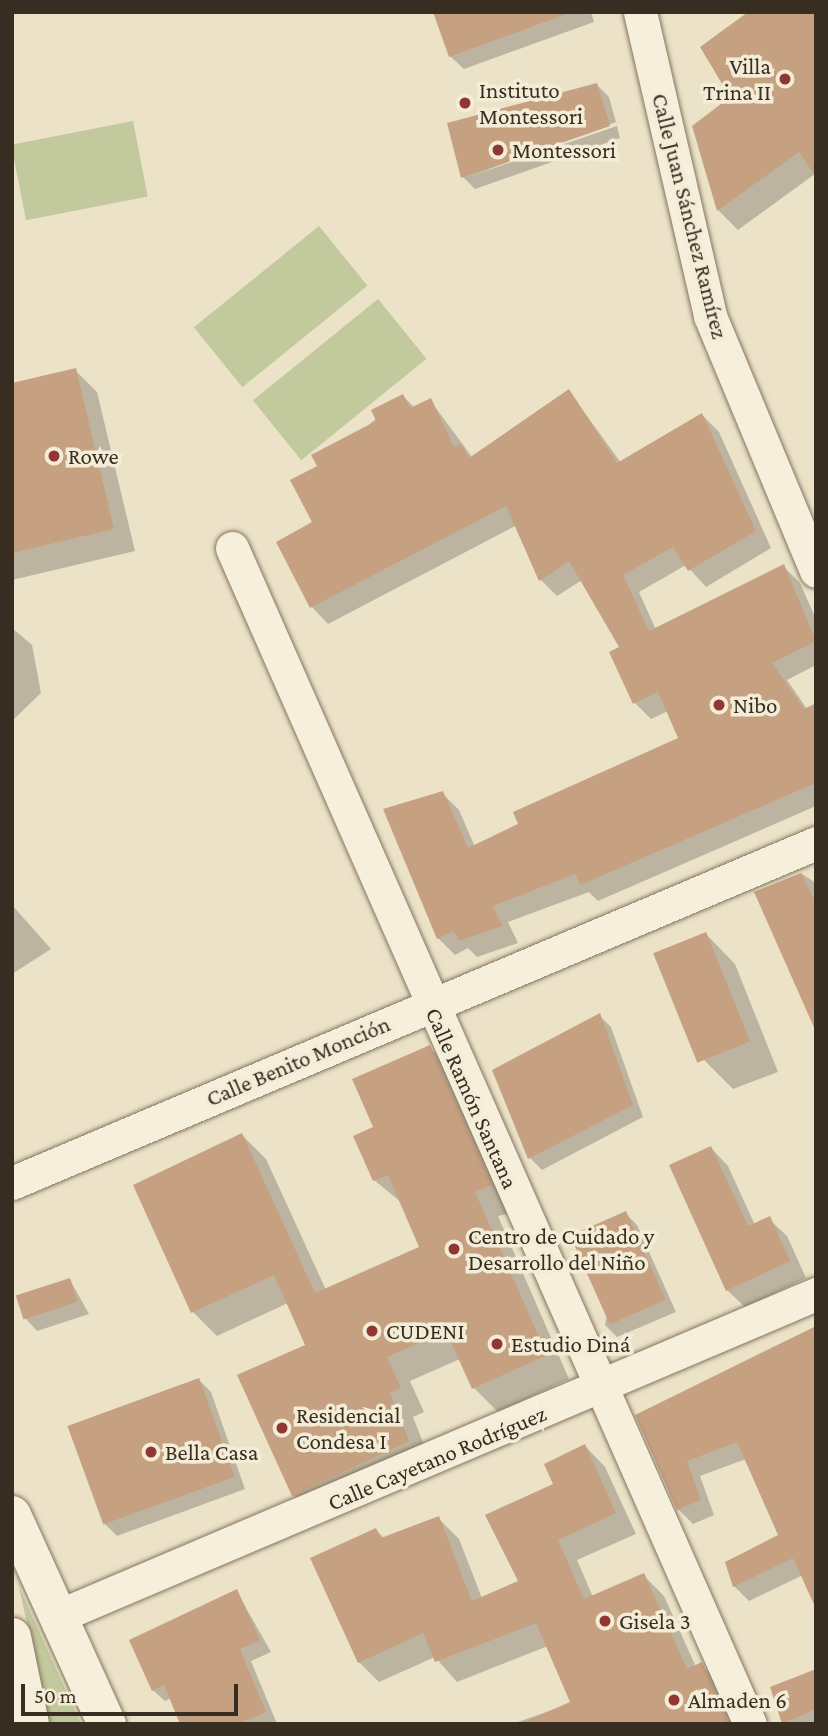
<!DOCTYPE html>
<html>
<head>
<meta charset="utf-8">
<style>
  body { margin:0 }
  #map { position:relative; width:828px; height:1736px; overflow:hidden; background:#ebe2c8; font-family:"Crimson Pro",serif }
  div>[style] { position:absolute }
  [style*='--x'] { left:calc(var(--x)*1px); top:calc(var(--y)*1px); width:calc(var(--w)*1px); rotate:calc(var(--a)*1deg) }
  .green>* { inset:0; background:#c2c99d; transform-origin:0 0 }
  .shadow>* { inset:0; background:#0003 }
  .building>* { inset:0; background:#c6a181; transform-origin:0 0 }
  .roads { filter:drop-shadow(0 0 2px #86755f) drop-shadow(0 0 2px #86755f) }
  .street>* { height:33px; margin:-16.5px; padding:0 16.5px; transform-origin:16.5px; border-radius:16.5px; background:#f6efdb }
  .secondary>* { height:38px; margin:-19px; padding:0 19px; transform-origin:19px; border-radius:19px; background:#f6efdb }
  .dots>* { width:19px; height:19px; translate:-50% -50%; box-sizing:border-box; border:4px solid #f3ecd7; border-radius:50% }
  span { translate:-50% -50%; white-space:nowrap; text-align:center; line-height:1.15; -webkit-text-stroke:7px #f3ecd7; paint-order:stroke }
  .poi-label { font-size:23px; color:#382d21 }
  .right { translate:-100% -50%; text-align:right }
  .left { translate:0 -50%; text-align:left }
  .street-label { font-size:23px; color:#382d21 }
  .frame { position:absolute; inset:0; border:14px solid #382d21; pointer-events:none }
  .scale { position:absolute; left:21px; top:1684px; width:217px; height:32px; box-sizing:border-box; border:4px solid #382d21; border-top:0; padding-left:9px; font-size:21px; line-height:24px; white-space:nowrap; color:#382d21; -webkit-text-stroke:5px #f3ecd7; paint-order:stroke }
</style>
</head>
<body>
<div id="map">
  <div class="green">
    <div style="left:133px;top:121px;width:77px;height:124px;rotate:79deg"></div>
    <div style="left:319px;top:226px;width:77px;height:161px;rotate:51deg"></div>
    <div style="left:378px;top:299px;width:77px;height:161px;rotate:51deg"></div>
    <div style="clip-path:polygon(19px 1587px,81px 1724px,49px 1724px)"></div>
  </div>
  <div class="shadow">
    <div style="clip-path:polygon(435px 12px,591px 12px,594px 22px,464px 69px,450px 56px)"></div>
    <div style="clip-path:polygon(751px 12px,815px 174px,738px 230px,718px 210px)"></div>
    <div style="clip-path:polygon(597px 85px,609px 97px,616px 122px,468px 177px,617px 126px,620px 138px,475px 189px,463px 177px)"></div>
    <div style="clip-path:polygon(75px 370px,97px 392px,135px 551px,12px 580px,12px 385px)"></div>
    <div style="clip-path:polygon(569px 391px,621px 463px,702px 415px,719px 432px,771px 548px,706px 587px,686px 565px,639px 592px,656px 630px,783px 566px,800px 583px,816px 619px,816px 665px,787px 680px,807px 709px,816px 705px,816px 806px,598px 901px,589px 892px,508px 922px,518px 943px,477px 957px,468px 948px,455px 955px,438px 938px,442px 793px,459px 810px,475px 847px,680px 739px,668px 711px,651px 719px,635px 703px,621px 648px,582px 580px,557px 596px,541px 580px,517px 525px,328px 624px,312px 607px,278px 542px,314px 523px,320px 466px,403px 396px,415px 408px,430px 400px,472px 457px)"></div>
    <div style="clip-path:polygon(12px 628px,32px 645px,41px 693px,12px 721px)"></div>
    <div style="clip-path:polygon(802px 874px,816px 883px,816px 1024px,756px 893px)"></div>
    <div style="clip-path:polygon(12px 905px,51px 949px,12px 974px)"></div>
    <div style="clip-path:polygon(706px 934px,735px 964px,778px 1072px,733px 1089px,704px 1060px)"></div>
    <div style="clip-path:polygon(599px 1015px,611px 1027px,643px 1117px,542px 1170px,530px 1158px)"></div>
    <div style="clip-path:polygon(429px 1047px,453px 1071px,516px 1212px,498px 1216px,569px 1379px,498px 1412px,474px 1388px,460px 1359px,410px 1381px,424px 1412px,413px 1417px,432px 1465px,317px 1519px,293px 1495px,307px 1346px,288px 1303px,217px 1336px,193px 1312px,242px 1135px,266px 1159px,326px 1290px,421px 1247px,402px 1203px,374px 1180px,375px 1128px)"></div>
    <div style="clip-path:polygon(711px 1148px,728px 1166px,755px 1225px,769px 1219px,787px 1236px,806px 1278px,745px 1307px,727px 1290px)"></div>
    <div style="clip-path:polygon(625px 1213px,637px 1225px,676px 1312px,617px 1337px,605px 1325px)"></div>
    <div style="clip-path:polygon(70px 1280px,89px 1314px,37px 1331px,26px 1319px)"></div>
    <div style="clip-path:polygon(816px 1328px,803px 1575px,749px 1601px,734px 1586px,780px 1535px,746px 1459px,700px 1476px,714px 1515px,693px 1524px,678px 1509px,637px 1416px)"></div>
    <div style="clip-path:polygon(199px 1380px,211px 1392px,245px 1489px,117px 1536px,105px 1524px)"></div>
    <div style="clip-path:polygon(585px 1446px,605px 1467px,636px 1534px,577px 1560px,593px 1597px,643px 1575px,664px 1596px,696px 1667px,701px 1665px,722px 1685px,739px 1724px,512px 1724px,572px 1703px,548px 1646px,457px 1682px,435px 1657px,379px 1682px,359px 1662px,376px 1530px,384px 1538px,438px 1518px,459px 1539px,482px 1598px,521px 1582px,555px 1485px)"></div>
    <div style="clip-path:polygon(237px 1592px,271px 1652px,251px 1661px,277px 1724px,182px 1724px,171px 1698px,165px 1701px,153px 1690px)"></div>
    <div style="clip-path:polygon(816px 1670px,816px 1724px,784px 1724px,784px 1723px)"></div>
  </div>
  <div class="building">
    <div style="clip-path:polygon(433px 12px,563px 12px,564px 15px,449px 57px)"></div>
    <div style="clip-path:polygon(748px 12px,816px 12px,816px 177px,799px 152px,717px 211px,692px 126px,730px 97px,700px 47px)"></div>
    <div style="clip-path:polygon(597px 83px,610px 126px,461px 178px,447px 123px)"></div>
    <div style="clip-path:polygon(76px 368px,114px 529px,12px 553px,12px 383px)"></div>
    <div style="clip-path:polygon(569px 389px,617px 463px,702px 413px,756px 531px,688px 571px,673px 547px,623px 575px,649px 631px,784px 564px,816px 641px,772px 663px,804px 709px,816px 703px,816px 783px,580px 885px,575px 874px,493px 906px,502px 926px,459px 941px,454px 931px,437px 939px,383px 809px,443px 791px,468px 848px,518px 824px,513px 812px,678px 738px,658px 692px,633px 704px,609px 652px,619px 647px,569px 561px,539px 581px,506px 506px,310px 608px,276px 542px,312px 522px,290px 480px,317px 466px,311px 455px,376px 421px,371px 410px,403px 394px,410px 408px,431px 398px,454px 447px,461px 444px,469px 458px)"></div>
    <div style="clip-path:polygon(801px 873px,816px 903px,816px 1032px,754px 892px)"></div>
    <div style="left:706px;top:932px;width:118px;height:57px;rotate:68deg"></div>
    <div style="clip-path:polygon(600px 1013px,633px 1105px,528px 1159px,492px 1070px)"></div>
    <div style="clip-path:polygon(430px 1045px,492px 1185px,475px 1192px,547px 1355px,472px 1389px,446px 1331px,387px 1357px,401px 1388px,390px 1393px,409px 1441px,292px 1496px,237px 1375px,305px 1345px,274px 1275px,191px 1313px,133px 1185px,242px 1133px,315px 1293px,419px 1247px,388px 1175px,373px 1181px,353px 1136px,373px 1127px,352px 1079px)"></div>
    <div style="clip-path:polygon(711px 1146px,748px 1226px,770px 1216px,790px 1261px,726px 1291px,669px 1165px)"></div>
    <div style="left:626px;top:1211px;width:97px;height:61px;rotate:66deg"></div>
    <div style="left:70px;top:1278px;width:25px;height:57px;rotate:72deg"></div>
    <div style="clip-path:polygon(816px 1326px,816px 1609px,793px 1558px,733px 1587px,725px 1562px,778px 1535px,737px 1442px,687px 1461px,701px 1500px,677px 1510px,635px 1415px)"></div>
    <div style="left:199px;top:1378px;width:105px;height:140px;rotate:70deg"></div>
    <div style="clip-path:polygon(585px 1444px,616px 1513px,558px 1540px,584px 1599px,644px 1573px,687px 1669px,702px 1662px,729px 1724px,520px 1724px,570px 1702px,536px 1623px,435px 1662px,423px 1633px,358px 1663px,310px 1558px,376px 1528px,381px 1538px,439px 1516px,472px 1601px,518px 1581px,485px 1515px,553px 1484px,544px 1464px)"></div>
    <div style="clip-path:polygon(237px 1589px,260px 1640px,240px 1649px,266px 1712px,238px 1724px,180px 1724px,164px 1685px,152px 1691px,129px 1640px)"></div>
    <div style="clip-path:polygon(816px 1669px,816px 1709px,782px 1724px,770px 1687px)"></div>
  </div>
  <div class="roads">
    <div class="street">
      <div style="--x:640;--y:12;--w:312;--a:77"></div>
      <div style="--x:710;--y:316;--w:276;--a:67.4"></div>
      <div style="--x:232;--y:548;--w:1285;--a:66.23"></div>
      <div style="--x:12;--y:1183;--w:873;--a:-22.92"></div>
      <div style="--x:56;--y:1617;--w:826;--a:-23.03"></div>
    </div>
    <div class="secondary">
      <div style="--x:12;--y:1515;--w:230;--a:65.6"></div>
      <div style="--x:12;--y:1637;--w:89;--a:78.3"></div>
    </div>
  </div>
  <div class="dots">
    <div style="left:785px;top:79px;background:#903633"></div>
    <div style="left:465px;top:103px;background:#903633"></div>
    <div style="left:498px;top:150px;background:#903633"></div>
    <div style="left:54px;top:456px;background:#903633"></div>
    <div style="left:719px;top:705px;background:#903633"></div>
    <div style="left:454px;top:1249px;background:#903633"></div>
    <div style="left:372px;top:1331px;background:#903633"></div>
    <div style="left:497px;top:1344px;background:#903633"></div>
    <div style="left:282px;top:1428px;background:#903633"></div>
    <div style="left:151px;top:1452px;background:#903633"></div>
    <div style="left:605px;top:1621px;background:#903633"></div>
    <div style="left:674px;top:1700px;background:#903633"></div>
  </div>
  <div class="poi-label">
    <span class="right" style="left:771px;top:79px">Villa<br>Trina II</span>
    <span class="left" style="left:479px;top:103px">Instituto<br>Montessori</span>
    <span class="left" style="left:512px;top:150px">Montessori</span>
    <span class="left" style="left:68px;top:456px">Rowe</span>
    <span class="left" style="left:733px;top:705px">Nibo</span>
    <span class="left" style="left:468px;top:1249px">Centro de Cuidado y<br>Desarrollo del Niño</span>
    <span class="left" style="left:386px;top:1331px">CUDENI</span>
    <span class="left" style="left:511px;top:1344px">Estudio Diná</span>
    <span class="left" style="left:296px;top:1428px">Residencial<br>Condesa I</span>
    <span class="left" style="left:165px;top:1452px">Bella Casa</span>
    <span class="left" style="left:619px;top:1621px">Gisela 3</span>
    <span class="left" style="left:688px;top:1700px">Almaden 6</span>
  </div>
  <div class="street-label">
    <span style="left:690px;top:216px;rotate:76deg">Calle Juan Sánchez Ramírez</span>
    <span style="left:298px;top:1061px;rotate:-23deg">Calle Benito Monción</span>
    <span style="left:472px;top:1098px;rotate:66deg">Calle Ramón Santana</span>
    <span style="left:437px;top:1458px;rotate:-23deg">Calle Cayetano Rodríguez</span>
  </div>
  <div class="frame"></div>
  <div class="scale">50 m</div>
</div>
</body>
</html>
